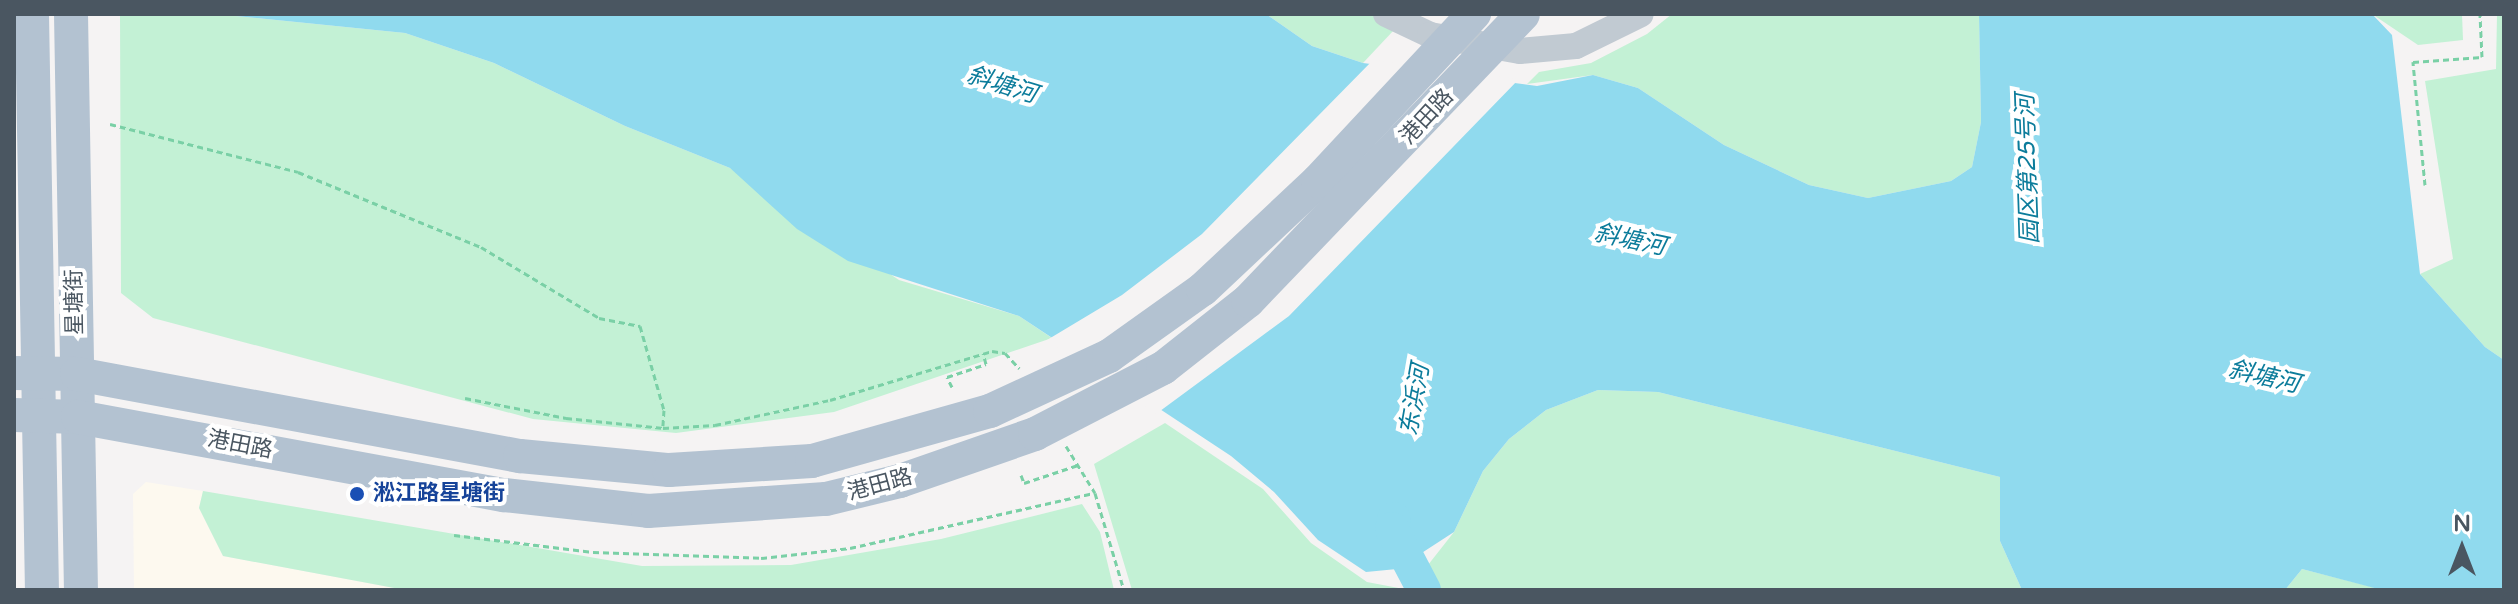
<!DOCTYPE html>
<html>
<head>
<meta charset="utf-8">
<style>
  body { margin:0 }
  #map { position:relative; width:2518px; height:604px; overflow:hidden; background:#f5f3f3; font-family:"Varela Round","Noto Sans SC",sans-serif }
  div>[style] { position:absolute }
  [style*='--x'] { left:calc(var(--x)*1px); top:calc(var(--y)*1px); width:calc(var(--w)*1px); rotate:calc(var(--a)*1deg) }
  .commercial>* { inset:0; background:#fdf9ef }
  .green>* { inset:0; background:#c3f1d5 }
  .water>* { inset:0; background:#90daee }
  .pier>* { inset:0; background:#f5f3f3 }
  .river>* { height:34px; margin:-17px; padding:0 17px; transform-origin:17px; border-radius:17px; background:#90daee }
  .path>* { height:3px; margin-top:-1.5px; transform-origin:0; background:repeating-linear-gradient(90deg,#7ad0a6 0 6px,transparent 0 10px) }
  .minor>* { height:26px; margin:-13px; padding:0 13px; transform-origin:13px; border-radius:13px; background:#c1cad2 }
  .major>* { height:34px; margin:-17px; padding:0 17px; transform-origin:17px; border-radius:17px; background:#b3c2d1 }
  .major-bridge>* { height:34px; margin:-17px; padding:0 17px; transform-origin:17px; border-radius:17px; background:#b3c2d1 }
  .dots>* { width:22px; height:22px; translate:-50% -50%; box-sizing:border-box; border:4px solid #fff; border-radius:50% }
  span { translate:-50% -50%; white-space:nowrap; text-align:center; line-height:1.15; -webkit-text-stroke:8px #fff; paint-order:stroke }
  .street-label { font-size:22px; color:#4a5661 }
  .transit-label { font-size:22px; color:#164399; font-weight:700 }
  .left { translate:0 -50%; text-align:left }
  .water-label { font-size:24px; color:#0c7c9b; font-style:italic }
  .frame { position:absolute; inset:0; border:16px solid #4a5661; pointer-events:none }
  .north { position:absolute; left:2422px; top:508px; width:80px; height:80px; -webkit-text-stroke:6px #fff; paint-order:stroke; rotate:0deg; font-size:22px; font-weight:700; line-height:32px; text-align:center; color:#4a5661 }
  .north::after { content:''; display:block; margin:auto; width:28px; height:36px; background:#4a5661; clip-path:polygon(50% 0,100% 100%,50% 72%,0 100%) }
</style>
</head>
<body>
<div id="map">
  <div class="commercial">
    <div style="clip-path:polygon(146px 482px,203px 491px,199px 508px,223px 556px,405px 590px,134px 590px,133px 494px)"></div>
  </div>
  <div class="green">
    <div style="clip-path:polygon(120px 14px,216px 14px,405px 33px,494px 63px,625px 126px,730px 168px,899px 280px,1019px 316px,1052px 338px,834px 412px,676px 433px,533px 419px,153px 318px,121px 293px)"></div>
    <div style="clip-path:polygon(1266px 14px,1409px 14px,1363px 63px,1312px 46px)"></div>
    <div style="clip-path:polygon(1672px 14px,1979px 14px,1981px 122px,1972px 167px,1951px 181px,1868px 198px,1809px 185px,1724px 145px,1638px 88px,1593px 75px,1527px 84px,1539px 72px,1591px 63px,1647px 34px)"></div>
    <div style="clip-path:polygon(2372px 14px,2462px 14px,2463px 40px,2418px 45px)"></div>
    <div style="clip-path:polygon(2497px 14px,2504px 14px,2504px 360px,2485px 347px,2420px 274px,2453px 259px,2425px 81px,2496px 69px)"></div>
    <div style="clip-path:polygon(1598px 390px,1658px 392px,2000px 477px,2000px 541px,2022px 590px,1440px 590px,1428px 565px,1454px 532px,1483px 471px,1509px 439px,1546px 410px)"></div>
    <div style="clip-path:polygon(1165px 423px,1263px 489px,1311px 543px,1367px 582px,1409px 590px,1132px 590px,1094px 464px)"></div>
    <div style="clip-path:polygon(203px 491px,642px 566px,791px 565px,941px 539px,1082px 504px,1100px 532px,1114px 590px,405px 590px,223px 556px,199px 508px)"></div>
    <div style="clip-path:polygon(2302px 569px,2384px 590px,2285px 590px)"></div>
  </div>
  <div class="water">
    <div style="clip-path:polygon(216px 14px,1266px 14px,1312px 46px,1363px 63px,1537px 86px,1593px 75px,1638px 88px,1724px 145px,1809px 185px,1868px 198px,1951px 181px,1972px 167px,1981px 122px,1979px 14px,2372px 14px,2392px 35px,2420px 274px,2485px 347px,2504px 360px,2504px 590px,2382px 590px,2302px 569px,2285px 590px,2022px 590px,2000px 541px,2000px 477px,1658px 392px,1598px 390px,1546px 410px,1509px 439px,1483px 471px,1454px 532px,1397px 569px,1366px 572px,1318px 540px,1274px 492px,1231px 456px,1019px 316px,848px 261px,797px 229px,730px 168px,625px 126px,494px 63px,405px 33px)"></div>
  </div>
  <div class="pier">
    <div style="clip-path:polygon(1373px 60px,1519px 79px,1289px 316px,1156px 414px,1047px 340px,1122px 295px,1202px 234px)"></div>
  </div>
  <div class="river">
    <div style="--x:1394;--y:519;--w:10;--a:101"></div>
    <div style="--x:1392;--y:529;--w:69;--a:62.3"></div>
  </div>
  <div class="path">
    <div style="--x:110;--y:124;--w:194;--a:14.3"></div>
    <div style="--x:298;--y:172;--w:198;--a:22.3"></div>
    <div style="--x:481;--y:247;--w:138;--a:31"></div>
    <div style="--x:599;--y:318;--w:42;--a:11"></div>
    <div style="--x:640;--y:326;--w:87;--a:74.1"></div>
    <div style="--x:664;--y:410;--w:16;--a:94"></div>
    <div style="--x:2425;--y:185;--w:124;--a:-95.6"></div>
    <div style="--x:2413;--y:62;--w:69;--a:-4.1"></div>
    <div style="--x:2482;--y:57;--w:43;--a:-92.7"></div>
    <div style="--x:952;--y:387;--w:11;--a:-117"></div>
    <div style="--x:947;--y:377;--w:41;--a:-18.4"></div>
    <div style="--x:986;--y:364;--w:11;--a:-105"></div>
    <div style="--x:465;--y:398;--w:103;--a:11.2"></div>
    <div style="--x:566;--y:418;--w:98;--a:5.9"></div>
    <div style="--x:663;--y:428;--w:52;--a:-3.3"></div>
    <div style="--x:715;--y:425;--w:118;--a:-12.3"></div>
    <div style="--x:830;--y:400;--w:169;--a:-16.8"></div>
    <div style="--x:992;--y:351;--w:13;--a:9"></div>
    <div style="--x:1005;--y:353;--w:21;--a:47"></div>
    <div style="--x:1066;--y:446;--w:55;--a:58.3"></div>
    <div style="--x:1095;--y:493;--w:101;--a:73.4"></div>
    <div style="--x:1021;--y:475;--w:9;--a:69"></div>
    <div style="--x:1024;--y:483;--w:57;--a:-18.4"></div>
    <div style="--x:454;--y:535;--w:140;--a:7"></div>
    <div style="--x:593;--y:552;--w:168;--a:2"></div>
    <div style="--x:761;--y:558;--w:90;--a:-6.4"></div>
    <div style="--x:850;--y:548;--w:251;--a:-12.7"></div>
  </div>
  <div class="minor">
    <div style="--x:1386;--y:14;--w:49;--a:25.5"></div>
    <div style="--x:1430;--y:35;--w:91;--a:10.1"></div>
    <div style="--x:1520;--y:51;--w:56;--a:-5.1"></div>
    <div style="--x:1576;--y:46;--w:72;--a:-26.2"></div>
  </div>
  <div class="major">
    <div style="--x:32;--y:14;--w:576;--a:89.01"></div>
    <div style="--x:71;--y:14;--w:576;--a:89.01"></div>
    <div style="--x:14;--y:373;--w:63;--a:0.9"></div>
    <div style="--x:77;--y:374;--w:451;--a:10.5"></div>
    <div style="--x:520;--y:456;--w:150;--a:5.4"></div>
    <div style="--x:669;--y:470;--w:143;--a:-3.6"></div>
    <div style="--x:812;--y:461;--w:185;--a:-15.7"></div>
    <div style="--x:14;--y:415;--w:64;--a:1.8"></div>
    <div style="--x:78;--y:417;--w:433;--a:10.4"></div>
    <div style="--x:504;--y:495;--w:145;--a:6.3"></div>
    <div style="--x:648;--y:511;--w:178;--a:-3.9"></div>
    <div style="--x:826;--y:499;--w:76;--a:-13.7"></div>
    <div style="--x:900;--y:481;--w:143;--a:-19.2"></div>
  </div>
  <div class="major-bridge">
    <div style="--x:990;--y:411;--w:131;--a:-24.8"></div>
    <div style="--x:1109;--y:356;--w:115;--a:-35.5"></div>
    <div style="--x:1203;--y:289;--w:158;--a:-43.2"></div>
    <div style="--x:1318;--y:181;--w:229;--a:-47"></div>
    <div style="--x:1035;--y:434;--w:144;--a:-27.3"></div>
    <div style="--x:1163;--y:368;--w:108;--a:-38.2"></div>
    <div style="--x:1248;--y:301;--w:397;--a:-46.2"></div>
  </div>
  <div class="dots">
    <div style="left:357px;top:494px;background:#1a4fb4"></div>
  </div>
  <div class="street-label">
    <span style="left:1427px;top:117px;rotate:-47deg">港田路</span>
    <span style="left:75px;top:302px;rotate:-91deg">星塘街</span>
    <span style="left:240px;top:445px;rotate:11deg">港田路</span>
    <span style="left:880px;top:485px;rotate:-15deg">港田路</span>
  </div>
  <div class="transit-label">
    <span class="left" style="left:373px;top:494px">淞江路星塘街</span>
  </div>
  <div class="water-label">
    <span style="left:1002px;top:85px;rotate:17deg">斜塘河</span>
    <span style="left:2028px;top:169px;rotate:-92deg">园区第25号河</span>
    <span style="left:1630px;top:240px;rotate:12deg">斜塘河</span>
    <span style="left:2264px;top:377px;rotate:13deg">斜塘河</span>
    <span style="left:1415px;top:400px;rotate:-80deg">东浜河</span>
  </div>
  <div class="frame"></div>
  <div class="north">N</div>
</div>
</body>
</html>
